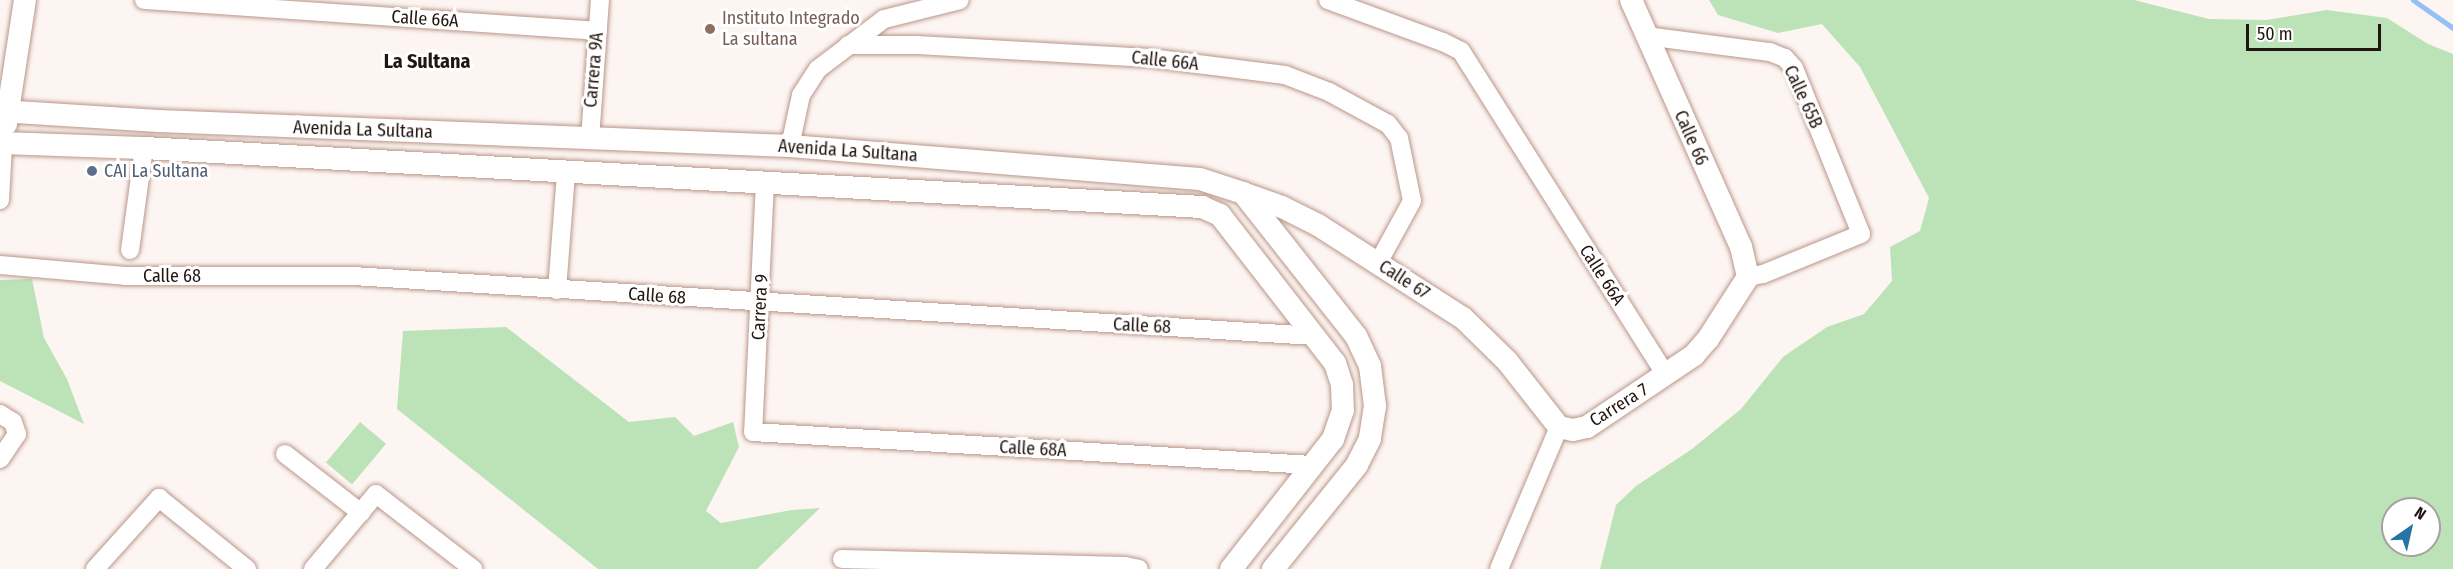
<!DOCTYPE html>
<html>
<head>
<meta charset="utf-8">
<style>
  body { margin:0 }
  #map { position:relative; width:2453px; height:569px; overflow:hidden; background:#fdf5f2; font-family:"Fira Sans Condensed",sans-serif }
  div>[style] { position:absolute }
  [style*='--x'] { left:calc(var(--x)*1px); top:calc(var(--y)*1px); width:calc(var(--w)*1px); rotate:calc(var(--a)*1deg) }
  .green>* { inset:0; background:#bce3b7; transform-origin:0 0 }
  .stream>* { height:5px; margin:-2.5px; padding:0 2.5px; transform-origin:2.5px; border-radius:2.5px; background:#97bff7 }
  .roads { filter:drop-shadow(0 0 2px #ba9688) drop-shadow(0 0 2px #ba9688) }
  .minor>* { height:18px; margin:-9px; padding:0 9px; transform-origin:9px; border-radius:9px; background:#fff }
  .tertiary>* { height:22px; margin:-11px; padding:0 11px; transform-origin:11px; border-radius:11px; background:#fff }
  .dots>* { width:16px; height:16px; translate:-50% -50%; box-sizing:border-box; border:3px solid #fff; border-radius:50% }
  span { translate:-50% -50%; white-space:nowrap; text-align:center; line-height:1.15; -webkit-text-stroke:6px #fff; paint-order:stroke }
  .street-label { font-size:18px; color:#221510 }
  .education-label { font-size:18px; color:#785e54 }
  .left { translate:0 -50%; text-align:left }
  .service-label { font-size:18px; color:#4e5e75 }
  .neighbourhood-label { font-size:20px; color:#221510; font-weight:700 }
  .north { position:absolute; left:2381px; top:497px; width:60px; height:60px; box-sizing:border-box; background:#fff; border:2px solid #a7a19f; border-radius:50%; rotate:34deg; font-size:16px; font-weight:700; line-height:24px; text-align:center; color:#221510 }
  .north::after { content:''; display:block; margin:auto; width:21px; height:27px; background:#2674a6; clip-path:polygon(50% 0,100% 100%,50% 72%,0 100%) }
  .scale { position:absolute; left:2246px; top:24px; width:135px; height:27px; box-sizing:border-box; border:3px solid #221510; border-top:0; padding-left:8px; font-size:18px; line-height:21px; white-space:nowrap; color:#221510; -webkit-text-stroke:4px #fff; paint-order:stroke }
</style>
</head>
<body>
<div id="map">
  <div class="green">
    <div style="clip-path:polygon(evenodd,1709px 0,2134px 0,2209px 19px,2266px 20px,2327px 10px,2387px 18px,2428px 44px,2453px 54px,2453px 569px,1600px 569px,1616px 505px,1636px 486px,1692px 449px,1741px 409px,1783px 357px,1827px 327px,1864px 314px,1892px 281px,1890px 247px,1920px 231px,1929px 198px,1860px 67px,1822px 24px,1778px 33px,1718px 15px,1709px 0,2393px 509px,2429px 509px,2429px 545px,2393px 545px,2393px 509px)"></div>
    <div style="clip-path:polygon(32px 279px,44px 338px,67px 379px,84px 424px,0 381px,0 280px)"></div>
    <div style="clip-path:polygon(506px 327px,629px 422px,675px 417px,694px 436px,733px 422px,739px 447px,706px 511px,721px 523px,792px 510px,820px 508px,757px 569px,598px 569px,397px 409px,403px 331px)"></div>
    <div style="left:360px;top:422px;width:34px;height:53px;rotate:40deg"></div>
  </div>
  <div class="stream">
    <div style="--x:2413;--y:0;--w:49;--a:35"></div>
  </div>
  <div class="roads">
    <div class="minor">
      <div style="--x:144;--y:0;--w:455;--a:3.9"></div>
      <div style="--x:1328;--y:0;--w:122;--a:20.1"></div>
      <div style="--x:1443;--y:42;--w:20;--a:27"></div>
      <div style="--x:1461;--y:51;--w:383;--a:57.7"></div>
      <div style="--x:1646;--y:36;--w:125;--a:7.4"></div>
      <div style="--x:1770;--y:52;--w:16;--a:22"></div>
      <div style="--x:1785;--y:58;--w:13;--a:48"></div>
      <div style="--x:1794;--y:68;--w:179;--a:68"></div>
      <div style="--x:1861;--y:234;--w:106;--a:157.8"></div>
      <div style="--x:1763;--y:274;--w:15;--a:169"></div>
      <div style="--x:848;--y:45;--w:69;--a:0"></div>
      <div style="--x:917;--y:45;--w:233;--a:3.2"></div>
      <div style="--x:1150;--y:58;--w:136;--a:7.2"></div>
      <div style="--x:1285;--y:75;--w:47;--a:21.1"></div>
      <div style="--x:1329;--y:92;--w:67;--a:28.5"></div>
      <div style="--x:1388;--y:124;--w:18;--a:52"></div>
      <div style="--x:1399;--y:138;--w:64;--a:78.3"></div>
      <div style="--x:1412;--y:201;--w:71;--a:118.7"></div>
      <div style="--x:590;--y:139;--w:139;--a:-85.9"></div>
      <div style="--x:790;--y:146;--w:52;--a:-77.8"></div>
      <div style="--x:801;--y:95;--w:31;--a:-57"></div>
      <div style="--x:818;--y:69;--w:83;--a:-37.1"></div>
      <div style="--x:884;--y:19;--w:78;--a:-14"></div>
      <div style="--x:765;--y:181;--w:251;--a:92.7"></div>
      <div style="--x:753;--y:432;--w:560;--a:3.38"></div>
      <div style="--x:0;--y:200;--w:56;--a:-86.9"></div>
      <div style="--x:130;--y:250;--w:103;--a:-82.2"></div>
      <div style="--x:0;--y:265;--w:125;--a:5"></div>
      <div style="--x:125;--y:276;--w:228;--a:0"></div>
      <div style="--x:353;--y:276;--w:963;--a:3.57"></div>
      <div style="--x:557;--y:290;--w:116;--a:-85.6"></div>
      <div style="--x:0;--y:414;--w:15;--a:32"></div>
      <div style="--x:13;--y:422;--w:13;--a:72"></div>
      <div style="--x:17;--y:434;--w:30;--a:124"></div>
      <div style="--x:285;--y:454;--w:96;--a:37.8"></div>
      <div style="--x:842;--y:559;--w:283;--a:1.4"></div>
      <div style="--x:1125;--y:566;--w:14;--a:12"></div>
      <div style="--x:95;--y:569;--w:96;--a:-48"></div>
      <div style="--x:159;--y:498;--w:113;--a:38.9"></div>
      <div style="--x:313;--y:569;--w:98;--a:-50"></div>
      <div style="--x:376;--y:494;--w:123;--a:37.7"></div>
      <div style="--x:1499;--y:569;--w:154;--a:-67.1"></div>
    </div>
    <div class="tertiary">
      <div style="--x:0;--y:111;--w:159;--a:3.6"></div>
      <div style="--x:159;--y:121;--w:631;--a:2.27"></div>
      <div style="--x:790;--y:146;--w:411;--a:4.6"></div>
      <div style="--x:1200;--y:179;--w:45;--a:18"></div>
      <div style="--x:1243;--y:193;--w:182;--a:51.7"></div>
      <div style="--x:1356;--y:336;--w:33;--a:65"></div>
      <div style="--x:1370;--y:366;--w:40;--a:82.9"></div>
      <div style="--x:1375;--y:406;--w:33;--a:99"></div>
      <div style="--x:1370;--y:439;--w:29;--a:117"></div>
      <div style="--x:1357;--y:465;--w:134;--a:128.9"></div>
      <div style="--x:6;--y:124;--w:125;--a:-81.3"></div>
      <div style="--x:0;--y:143;--w:144;--a:2"></div>
      <div style="--x:144;--y:148;--w:1060;--a:3.19"></div>
      <div style="--x:1202;--y:207;--w:20;--a:24"></div>
      <div style="--x:1220;--y:215;--w:187;--a:52.2"></div>
      <div style="--x:1335;--y:363;--w:23;--a:72"></div>
      <div style="--x:1342;--y:385;--w:25;--a:88"></div>
      <div style="--x:1343;--y:410;--w:31;--a:109"></div>
      <div style="--x:1333;--y:439;--w:165;--a:128.1"></div>
      <div style="--x:1243;--y:193;--w:41;--a:19.7"></div>
      <div style="--x:1282;--y:207;--w:40;--a:26.6"></div>
      <div style="--x:1318;--y:225;--w:172;--a:32.7"></div>
      <div style="--x:1463;--y:318;--w:62;--a:44.3"></div>
      <div style="--x:1507;--y:361;--w:84;--a:51.8"></div>
      <div style="--x:1559;--y:427;--w:14;--a:12"></div>
      <div style="--x:1573;--y:430;--w:14;--a:-12"></div>
      <div style="--x:1587;--y:427;--w:129;--a:-33.9"></div>
      <div style="--x:1694;--y:355;--w:21;--a:-49"></div>
      <div style="--x:1708;--y:339;--w:74;--a:-57.2"></div>
      <div style="--x:1748;--y:277;--w:31;--a:-103"></div>
      <div style="--x:1741;--y:247;--w:270;--a:-114"></div>
    </div>
  </div>
  <div class="dots">
    <div style="left:710px;top:29px;background:#8d6e63"></div>
    <div style="left:92px;top:171px;background:#5c6f8a"></div>
  </div>
  <div class="street-label">
    <span style="left:425px;top:19px;rotate:4deg">Calle 66A</span>
    <span style="left:1165px;top:61px;rotate:6deg">Calle 66A</span>
    <span style="left:594px;top:70px;rotate:-85deg">Carrera 9A</span>
    <span style="left:1803px;top:97px;rotate:65deg">Calle 65B</span>
    <span style="left:363px;top:130px;rotate:2deg">Avenida La Sultana</span>
    <span style="left:1691px;top:138px;rotate:66deg">Calle 66</span>
    <span style="left:848px;top:151px;rotate:4deg">Avenida La Sultana</span>
    <span style="left:1602px;top:275px;rotate:57deg">Calle 66A</span>
    <span style="left:172px;top:276px">Calle 68</span>
    <span style="left:1404px;top:280px;rotate:33deg">Calle 67</span>
    <span style="left:657px;top:296px;rotate:4deg">Calle 68</span>
    <span style="left:760px;top:307px;rotate:-87deg">Carrera 9</span>
    <span style="left:1142px;top:326px;rotate:3deg">Calle 68</span>
    <span style="left:1619px;top:405px;rotate:-32deg">Carrera 7</span>
    <span style="left:1033px;top:449px;rotate:3deg">Calle 68A</span>
  </div>
  <div class="education-label">
    <span class="left" style="left:722px;top:29px">Instituto Integrado<br>La sultana</span>
  </div>
  <div class="service-label">
    <span class="left" style="left:104px;top:171px">CAI La Sultana</span>
  </div>
  <div class="neighbourhood-label">
    <span style="left:427px;top:61px">La Sultana</span>
  </div>
  <div class="north">N</div>
  <div class="scale">50 m</div>
</div>
</body>
</html>
